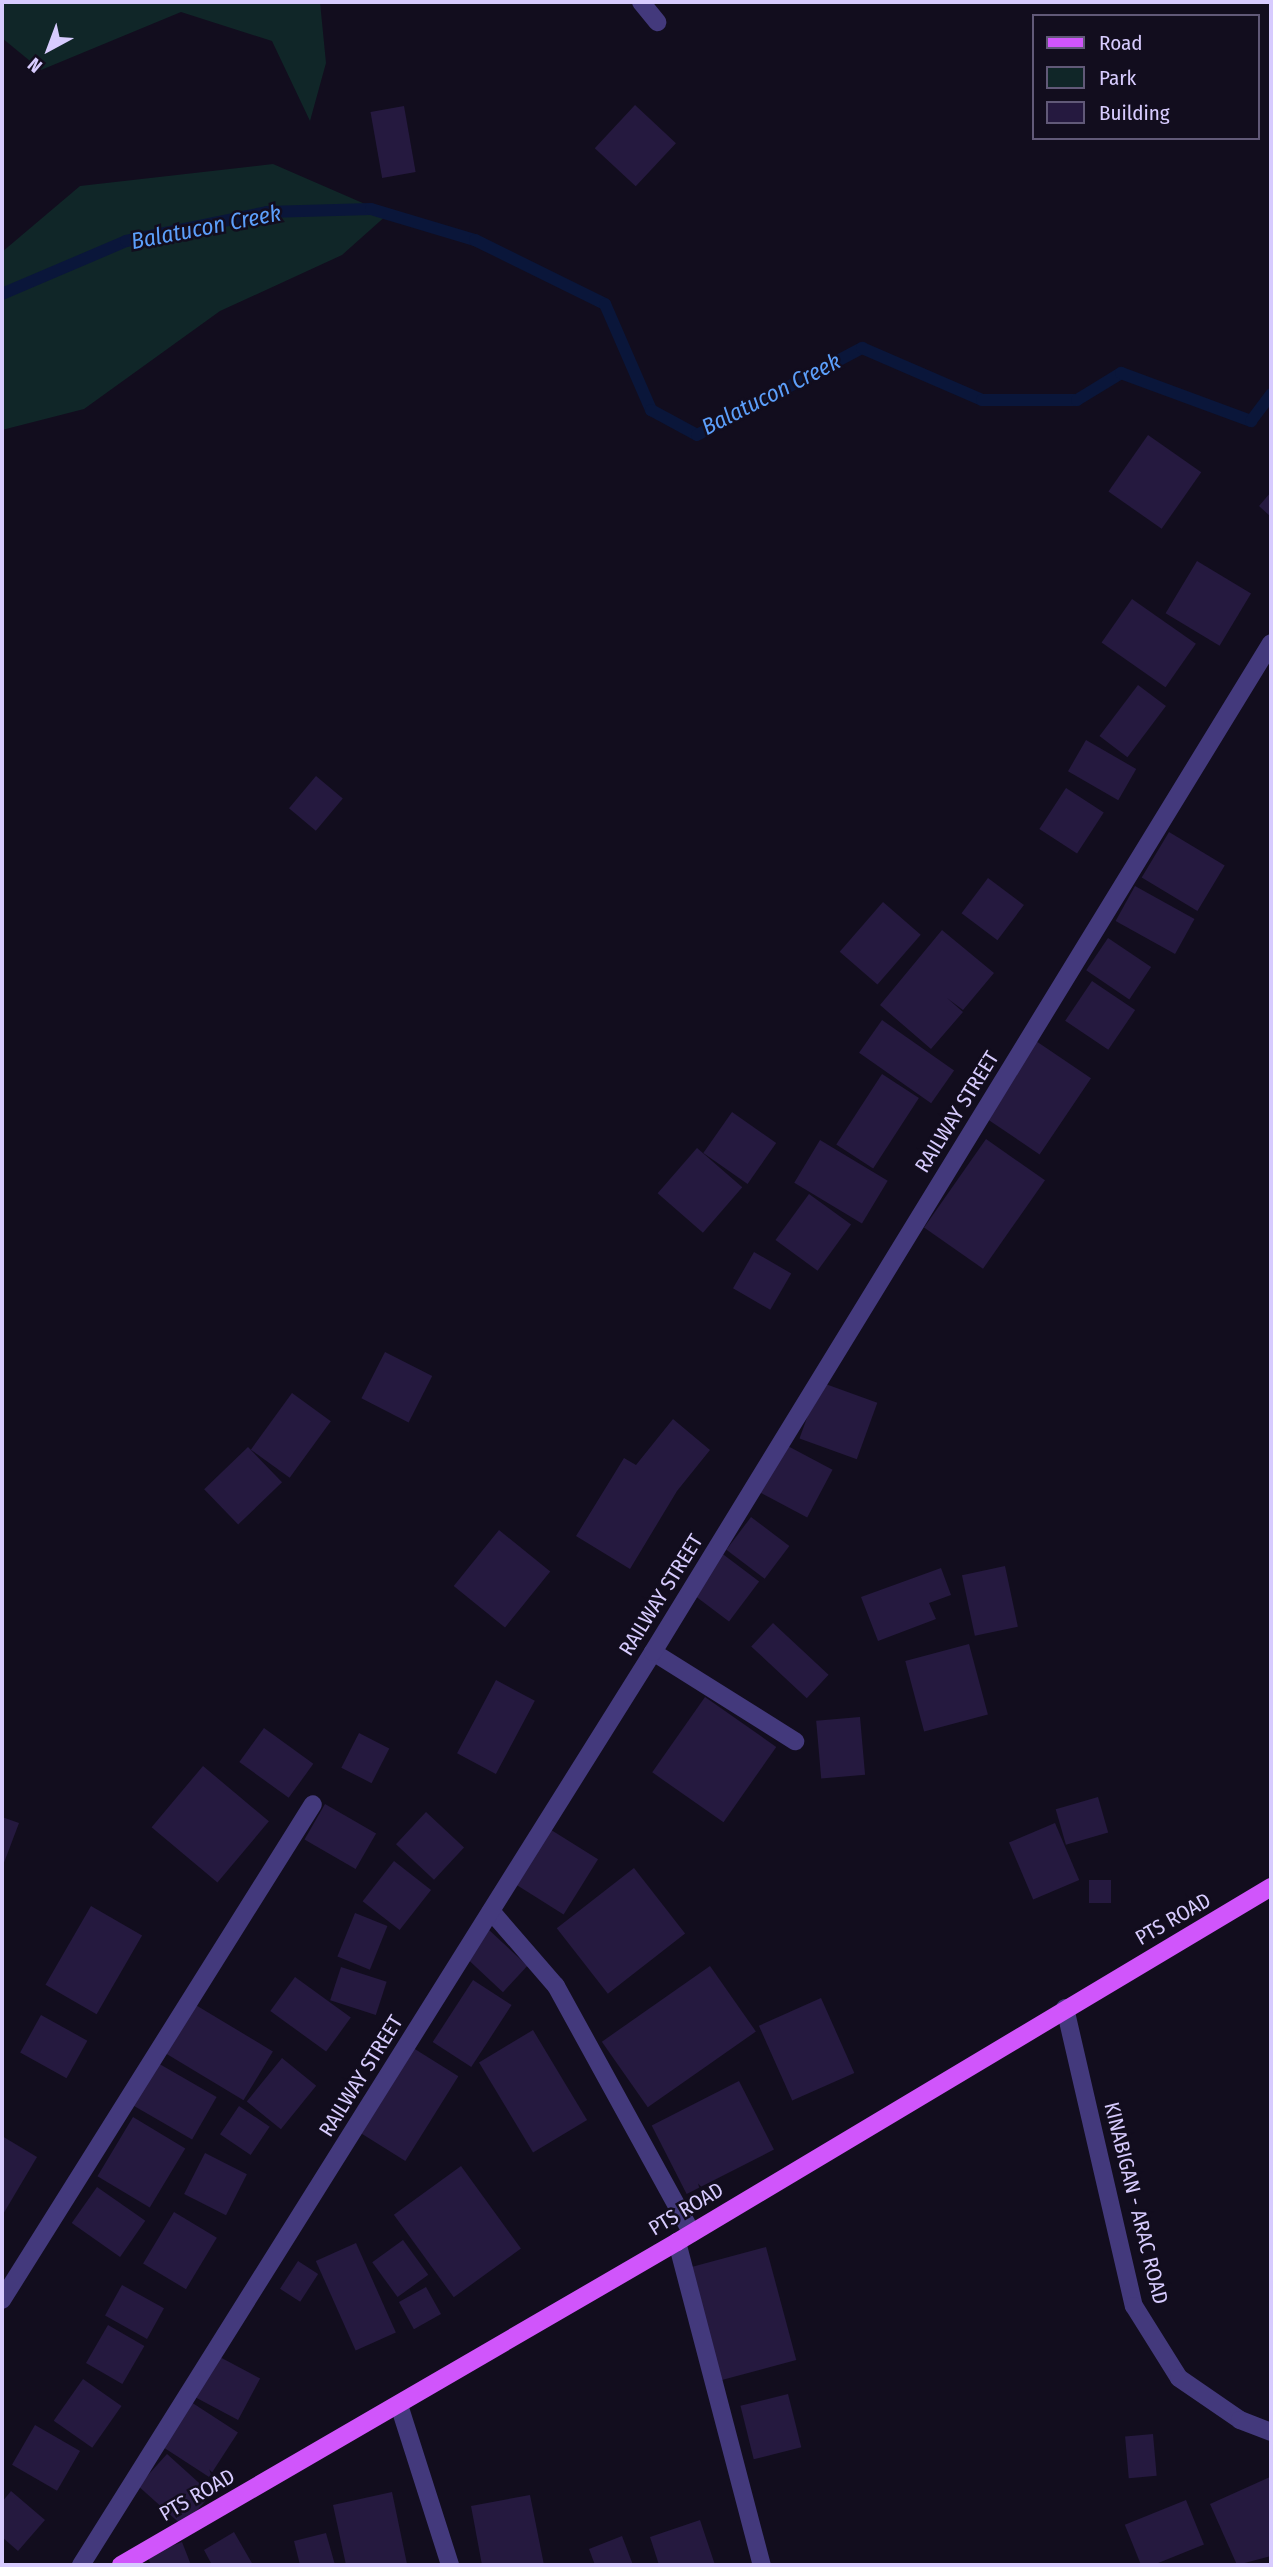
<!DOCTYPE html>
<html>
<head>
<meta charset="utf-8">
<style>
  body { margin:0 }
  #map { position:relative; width:1273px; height:2567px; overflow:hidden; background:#120d1e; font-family:"Fira Sans Condensed",sans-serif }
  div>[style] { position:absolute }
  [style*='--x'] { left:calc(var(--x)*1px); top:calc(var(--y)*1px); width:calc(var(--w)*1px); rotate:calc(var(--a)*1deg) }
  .green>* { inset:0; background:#102628 }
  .stream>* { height:12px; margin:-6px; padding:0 6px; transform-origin:6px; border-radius:6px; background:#0a163a }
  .building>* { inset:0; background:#25193f; transform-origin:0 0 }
  .minor>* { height:18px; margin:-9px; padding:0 9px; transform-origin:9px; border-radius:9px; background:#43397c }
  .major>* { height:18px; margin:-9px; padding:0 9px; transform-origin:9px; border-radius:9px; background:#d055fb }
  span { translate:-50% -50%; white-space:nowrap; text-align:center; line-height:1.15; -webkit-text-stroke:5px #120d1e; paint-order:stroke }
  .street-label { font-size:21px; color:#d7cbfe }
  .water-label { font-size:23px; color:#5c9ffb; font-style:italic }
  .frame { position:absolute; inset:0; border:4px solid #d7cbfe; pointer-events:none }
  .legend { position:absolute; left:1032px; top:14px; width:228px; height:126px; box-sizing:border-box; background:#120d1e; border:2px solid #615978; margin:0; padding:9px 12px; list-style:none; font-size:21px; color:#d7cbfe }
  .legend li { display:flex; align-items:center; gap:14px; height:35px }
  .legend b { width:35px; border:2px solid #615978 }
  .north { position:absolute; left:14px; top:14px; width:70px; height:70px; -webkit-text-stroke:5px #120d1e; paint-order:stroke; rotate:221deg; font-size:19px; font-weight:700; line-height:28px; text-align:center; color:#d7cbfe }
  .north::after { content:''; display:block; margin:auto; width:24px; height:32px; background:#d7cbfe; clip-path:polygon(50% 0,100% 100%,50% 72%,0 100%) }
</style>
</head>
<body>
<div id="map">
  <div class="green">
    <div style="clip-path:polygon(2px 2px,320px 2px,326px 63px,310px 121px,272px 41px,181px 12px,41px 70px,2px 38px)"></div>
    <div style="clip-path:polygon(273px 164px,388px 214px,342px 255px,220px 311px,84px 409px,2px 430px,2px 252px,80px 186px)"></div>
  </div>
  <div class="stream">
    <div style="--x:2;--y:294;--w:135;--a:-23.1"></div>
    <div style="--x:126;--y:241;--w:144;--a:-11.6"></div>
    <div style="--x:267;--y:212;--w:104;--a:-1.7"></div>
    <div style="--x:371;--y:209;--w:109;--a:16.6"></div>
    <div style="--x:475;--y:240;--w:145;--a:26.2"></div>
    <div style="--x:605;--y:304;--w:116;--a:66.5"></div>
    <div style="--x:651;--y:410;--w:52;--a:28.5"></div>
    <div style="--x:697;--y:435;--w:187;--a:-27.8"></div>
    <div style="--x:862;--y:348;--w:131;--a:23.4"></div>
    <div style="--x:982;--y:400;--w:95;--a:0"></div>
    <div style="--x:1077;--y:400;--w:52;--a:-31.5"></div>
    <div style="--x:1121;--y:373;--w:139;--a:20.3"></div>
    <div style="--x:1251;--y:421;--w:34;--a:-53"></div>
  </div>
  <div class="building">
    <div style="left:635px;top:105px;width:56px;height:59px;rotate:43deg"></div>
    <div style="left:404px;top:106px;width:67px;height:34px;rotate:80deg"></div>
    <div style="left:1148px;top:435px;width:65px;height:69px;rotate:35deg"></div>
    <div style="clip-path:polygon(1271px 492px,1271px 517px,1259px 506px)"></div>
    <div style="left:1197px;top:561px;width:63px;height:61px;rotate:31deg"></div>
    <div style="left:1132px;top:599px;width:78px;height:53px;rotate:35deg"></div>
    <div style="left:1138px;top:685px;width:35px;height:64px;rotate:37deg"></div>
    <div style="left:1086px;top:740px;width:58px;height:36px;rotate:30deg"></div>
    <div style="left:316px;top:776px;width:35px;height:42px;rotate:40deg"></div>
    <div style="left:1066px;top:788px;width:45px;height:49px;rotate:33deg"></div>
    <div style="left:1169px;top:832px;width:65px;height:53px;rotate:31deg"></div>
    <div style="left:988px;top:878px;width:45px;height:44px;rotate:37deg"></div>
    <div style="left:1135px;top:886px;width:68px;height:40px;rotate:29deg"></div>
    <div style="left:883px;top:902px;width:50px;height:66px;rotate:41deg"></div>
    <div style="clip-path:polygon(942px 930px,994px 973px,963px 1010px,947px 998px,963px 1012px,931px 1049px,880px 1005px)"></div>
    <div style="left:1108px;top:938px;width:52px;height:39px;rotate:34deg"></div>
    <div style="left:1092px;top:981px;width:52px;height:48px;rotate:34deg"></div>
    <div style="left:882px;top:1020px;width:88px;height:40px;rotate:35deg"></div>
    <div style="left:1033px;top:1039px;width:70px;height:92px;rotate:34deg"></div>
    <div style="left:882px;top:1074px;width:44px;height:84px;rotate:33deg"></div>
    <div style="left:732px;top:1112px;width:54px;height:50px;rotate:35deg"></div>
    <div style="left:986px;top:1139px;width:72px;height:108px;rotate:35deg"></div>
    <div style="left:820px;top:1140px;width:79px;height:50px;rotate:31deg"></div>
    <div style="left:697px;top:1148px;width:60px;height:60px;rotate:41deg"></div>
    <div style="left:809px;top:1194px;width:52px;height:57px;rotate:36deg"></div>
    <div style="left:754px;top:1252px;width:43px;height:42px;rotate:30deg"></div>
    <div style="left:385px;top:1352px;width:53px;height:52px;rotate:27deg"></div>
    <div style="left:820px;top:1382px;width:61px;height:60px;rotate:20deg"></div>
    <div style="left:292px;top:1393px;width:48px;height:70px;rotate:36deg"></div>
    <div style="clip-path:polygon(673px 1419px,710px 1450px,677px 1491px,630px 1569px,576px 1536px,624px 1458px,636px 1465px)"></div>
    <div style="left:784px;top:1444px;width:55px;height:54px;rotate:28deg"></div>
    <div style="left:248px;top:1447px;width:49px;height:61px;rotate:46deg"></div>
    <div style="left:751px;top:1517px;width:48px;height:41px;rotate:37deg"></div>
    <div style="left:499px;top:1530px;width:66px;height:72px;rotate:39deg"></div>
    <div style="left:720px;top:1552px;width:49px;height:50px;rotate:37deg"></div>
    <div style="left:1005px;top:1566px;width:62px;height:44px;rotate:78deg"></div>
    <div style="clip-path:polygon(941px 1568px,951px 1595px,929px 1603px,936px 1619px,878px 1641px,861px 1597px)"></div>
    <div style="left:773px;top:1623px;width:76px;height:32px;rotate:43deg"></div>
    <div style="left:969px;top:1644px;width:73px;height:66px;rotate:75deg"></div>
    <div style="left:496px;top:1680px;width:44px;height:83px;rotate:28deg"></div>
    <div style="left:705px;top:1697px;width:87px;height:92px;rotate:35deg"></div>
    <div style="left:860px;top:1717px;width:58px;height:44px;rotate:85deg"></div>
    <div style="left:264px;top:1728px;width:61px;height:42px;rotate:36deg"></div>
    <div style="left:359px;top:1733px;width:34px;height:39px;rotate:27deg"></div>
    <div style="left:203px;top:1766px;width:86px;height:80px;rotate:40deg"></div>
    <div style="left:1098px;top:1797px;width:37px;height:44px;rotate:74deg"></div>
    <div style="left:325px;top:1804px;width:59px;height:41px;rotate:30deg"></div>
    <div style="left:426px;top:1812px;width:52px;height:44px;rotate:43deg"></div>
    <div style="clip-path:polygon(2px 1817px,19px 1823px,2px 1868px)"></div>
    <div style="left:1055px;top:1823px;width:62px;height:50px;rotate:67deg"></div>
    <div style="left:548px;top:1828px;width:59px;height:65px;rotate:32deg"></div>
    <div style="left:394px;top:1861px;width:47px;height:51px;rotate:38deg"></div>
    <div style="left:634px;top:1868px;width:83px;height:98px;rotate:52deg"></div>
    <div style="left:1111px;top:1880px;width:23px;height:22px;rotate:90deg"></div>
    <div style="left:91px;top:1906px;width:59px;height:91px;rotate:30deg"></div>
    <div style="left:355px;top:1913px;width:35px;height:47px;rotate:22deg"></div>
    <div style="left:488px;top:1929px;width:54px;height:36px;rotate:43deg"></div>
    <div style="left:710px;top:1966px;width:80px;height:132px;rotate:55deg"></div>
    <div style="left:341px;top:1967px;width:48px;height:35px;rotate:18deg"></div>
    <div style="left:295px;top:1977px;width:69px;height:42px;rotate:36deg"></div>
    <div style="left:473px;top:1980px;width:46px;height:74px;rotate:33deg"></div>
    <div style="left:821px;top:1998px;width:82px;height:68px;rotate:66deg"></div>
    <div style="left:194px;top:2004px;width:92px;height:57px;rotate:31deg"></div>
    <div style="left:41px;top:2015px;width:53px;height:43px;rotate:29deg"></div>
    <div style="left:533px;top:2030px;width:105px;height:63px;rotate:59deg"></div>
    <div style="left:410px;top:2046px;width:57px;height:100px;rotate:32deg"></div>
    <div style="left:282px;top:2058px;width:44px;height:56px;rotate:39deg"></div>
    <div style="left:156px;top:2062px;width:70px;height:49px;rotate:30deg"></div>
    <div style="left:739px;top:2081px;width:77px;height:98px;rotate:63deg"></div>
    <div style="left:239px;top:2106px;width:37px;height:34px;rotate:34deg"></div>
    <div style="left:133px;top:2117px;width:61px;height:69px;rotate:31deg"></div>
    <div style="clip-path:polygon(2px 2136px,37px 2157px,2px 2216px)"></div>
    <div style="left:205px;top:2153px;width:47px;height:46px;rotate:27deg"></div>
    <div style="left:461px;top:2166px;width:102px;height:83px;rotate:54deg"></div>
    <div style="left:97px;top:2187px;width:59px;height:44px;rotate:35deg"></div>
    <div style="left:174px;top:2212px;width:50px;height:60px;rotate:31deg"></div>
    <div style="left:403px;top:2240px;width:43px;height:38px;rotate:54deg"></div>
    <div style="left:356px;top:2243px;width:98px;height:44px;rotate:66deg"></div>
    <div style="left:766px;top:2247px;width:117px;height:80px;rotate:75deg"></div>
    <div style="left:298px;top:2261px;width:24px;height:33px;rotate:33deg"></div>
    <div style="left:122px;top:2285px;width:48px;height:35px;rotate:29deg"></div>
    <div style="left:426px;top:2287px;width:31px;height:31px;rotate:61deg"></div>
    <div style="left:108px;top:2325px;width:42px;height:44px;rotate:30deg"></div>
    <div style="left:216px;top:2355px;width:50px;height:47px;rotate:28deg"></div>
    <div style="left:83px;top:2379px;width:47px;height:51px;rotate:35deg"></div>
    <div style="left:788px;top:2394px;width:55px;height:49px;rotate:76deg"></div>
    <div style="left:191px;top:2402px;width:56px;height:53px;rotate:33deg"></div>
    <div style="left:35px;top:2425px;width:52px;height:46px;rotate:30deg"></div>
    <div style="left:1153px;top:2434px;width:42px;height:28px;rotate:85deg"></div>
    <div style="left:167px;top:2454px;width:60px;height:43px;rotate:42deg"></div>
    <div style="clip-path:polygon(1270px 2477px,1271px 2556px,1237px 2565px,1210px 2504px)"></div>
    <div style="clip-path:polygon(11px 2491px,45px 2520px,18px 2551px,2px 2537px,2px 2502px)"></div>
    <div style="clip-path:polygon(392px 2492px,407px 2564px,346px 2565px,333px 2505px)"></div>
    <div style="clip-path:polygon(530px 2495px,544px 2565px,482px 2565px,471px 2506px)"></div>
    <div style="left:1186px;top:2500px;width:48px;height:66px;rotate:68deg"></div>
    <div style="clip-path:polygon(700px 2520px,715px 2565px,659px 2565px,650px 2537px)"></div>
    <div style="clip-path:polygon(234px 2532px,253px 2565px,212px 2565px,204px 2550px)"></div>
    <div style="clip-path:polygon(326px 2533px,335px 2565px,300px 2565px,294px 2541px)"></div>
    <div style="clip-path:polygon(622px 2536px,633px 2565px,595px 2565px,589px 2549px)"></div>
    <div style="clip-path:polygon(182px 2542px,191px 2565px,151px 2565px,147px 2555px)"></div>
  </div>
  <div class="minor">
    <div style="--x:641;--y:2;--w:26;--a:51"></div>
    <div style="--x:653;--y:1652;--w:168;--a:32.1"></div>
    <div style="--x:491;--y:1911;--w:99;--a:49.1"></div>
    <div style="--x:556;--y:1986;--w:282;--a:61.2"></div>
    <div style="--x:1065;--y:2008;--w:306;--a:77"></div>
    <div style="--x:1134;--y:2306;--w:85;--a:58"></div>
    <div style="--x:1179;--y:2378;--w:74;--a:34.5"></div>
    <div style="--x:1240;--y:2420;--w:33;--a:21"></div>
    <div style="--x:677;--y:2242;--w:334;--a:75.3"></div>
    <div style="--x:2;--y:2300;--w:585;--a:-57.91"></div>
    <div style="--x:399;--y:2405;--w:168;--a:72.3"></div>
    <div style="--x:81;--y:2565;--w:1077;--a:-57.93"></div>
    <div style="--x:653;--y:1652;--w:1183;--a:-58.51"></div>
  </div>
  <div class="major">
    <div style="--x:121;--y:2565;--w:643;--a:-30.15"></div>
    <div style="--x:677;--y:2242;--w:692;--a:-30.86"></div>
  </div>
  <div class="street-label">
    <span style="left:957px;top:1112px;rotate:-58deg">RAILWAY STREET</span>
    <span style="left:661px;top:1595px;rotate:-58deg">RAILWAY STREET</span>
    <span style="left:1173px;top:1919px;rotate:-30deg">PTS ROAD</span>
    <span style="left:361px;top:2076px;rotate:-58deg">RAILWAY STREET</span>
    <span style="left:1136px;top:2203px;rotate:76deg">KINABIGAN - ARAC ROAD</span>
    <span style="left:686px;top:2209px;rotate:-31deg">PTS ROAD</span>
    <span style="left:197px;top:2495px;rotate:-30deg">PTS ROAD</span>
  </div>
  <div class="water-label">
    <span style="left:206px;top:227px;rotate:-11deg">Balatucon Creek</span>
    <span style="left:771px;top:394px;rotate:-27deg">Balatucon Creek</span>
  </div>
  <div class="frame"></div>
  <ul class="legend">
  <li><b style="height:9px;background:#d055fb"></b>Road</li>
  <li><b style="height:19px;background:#102628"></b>Park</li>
  <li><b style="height:19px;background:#25193f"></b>Building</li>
  </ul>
  <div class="north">N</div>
</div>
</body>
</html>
